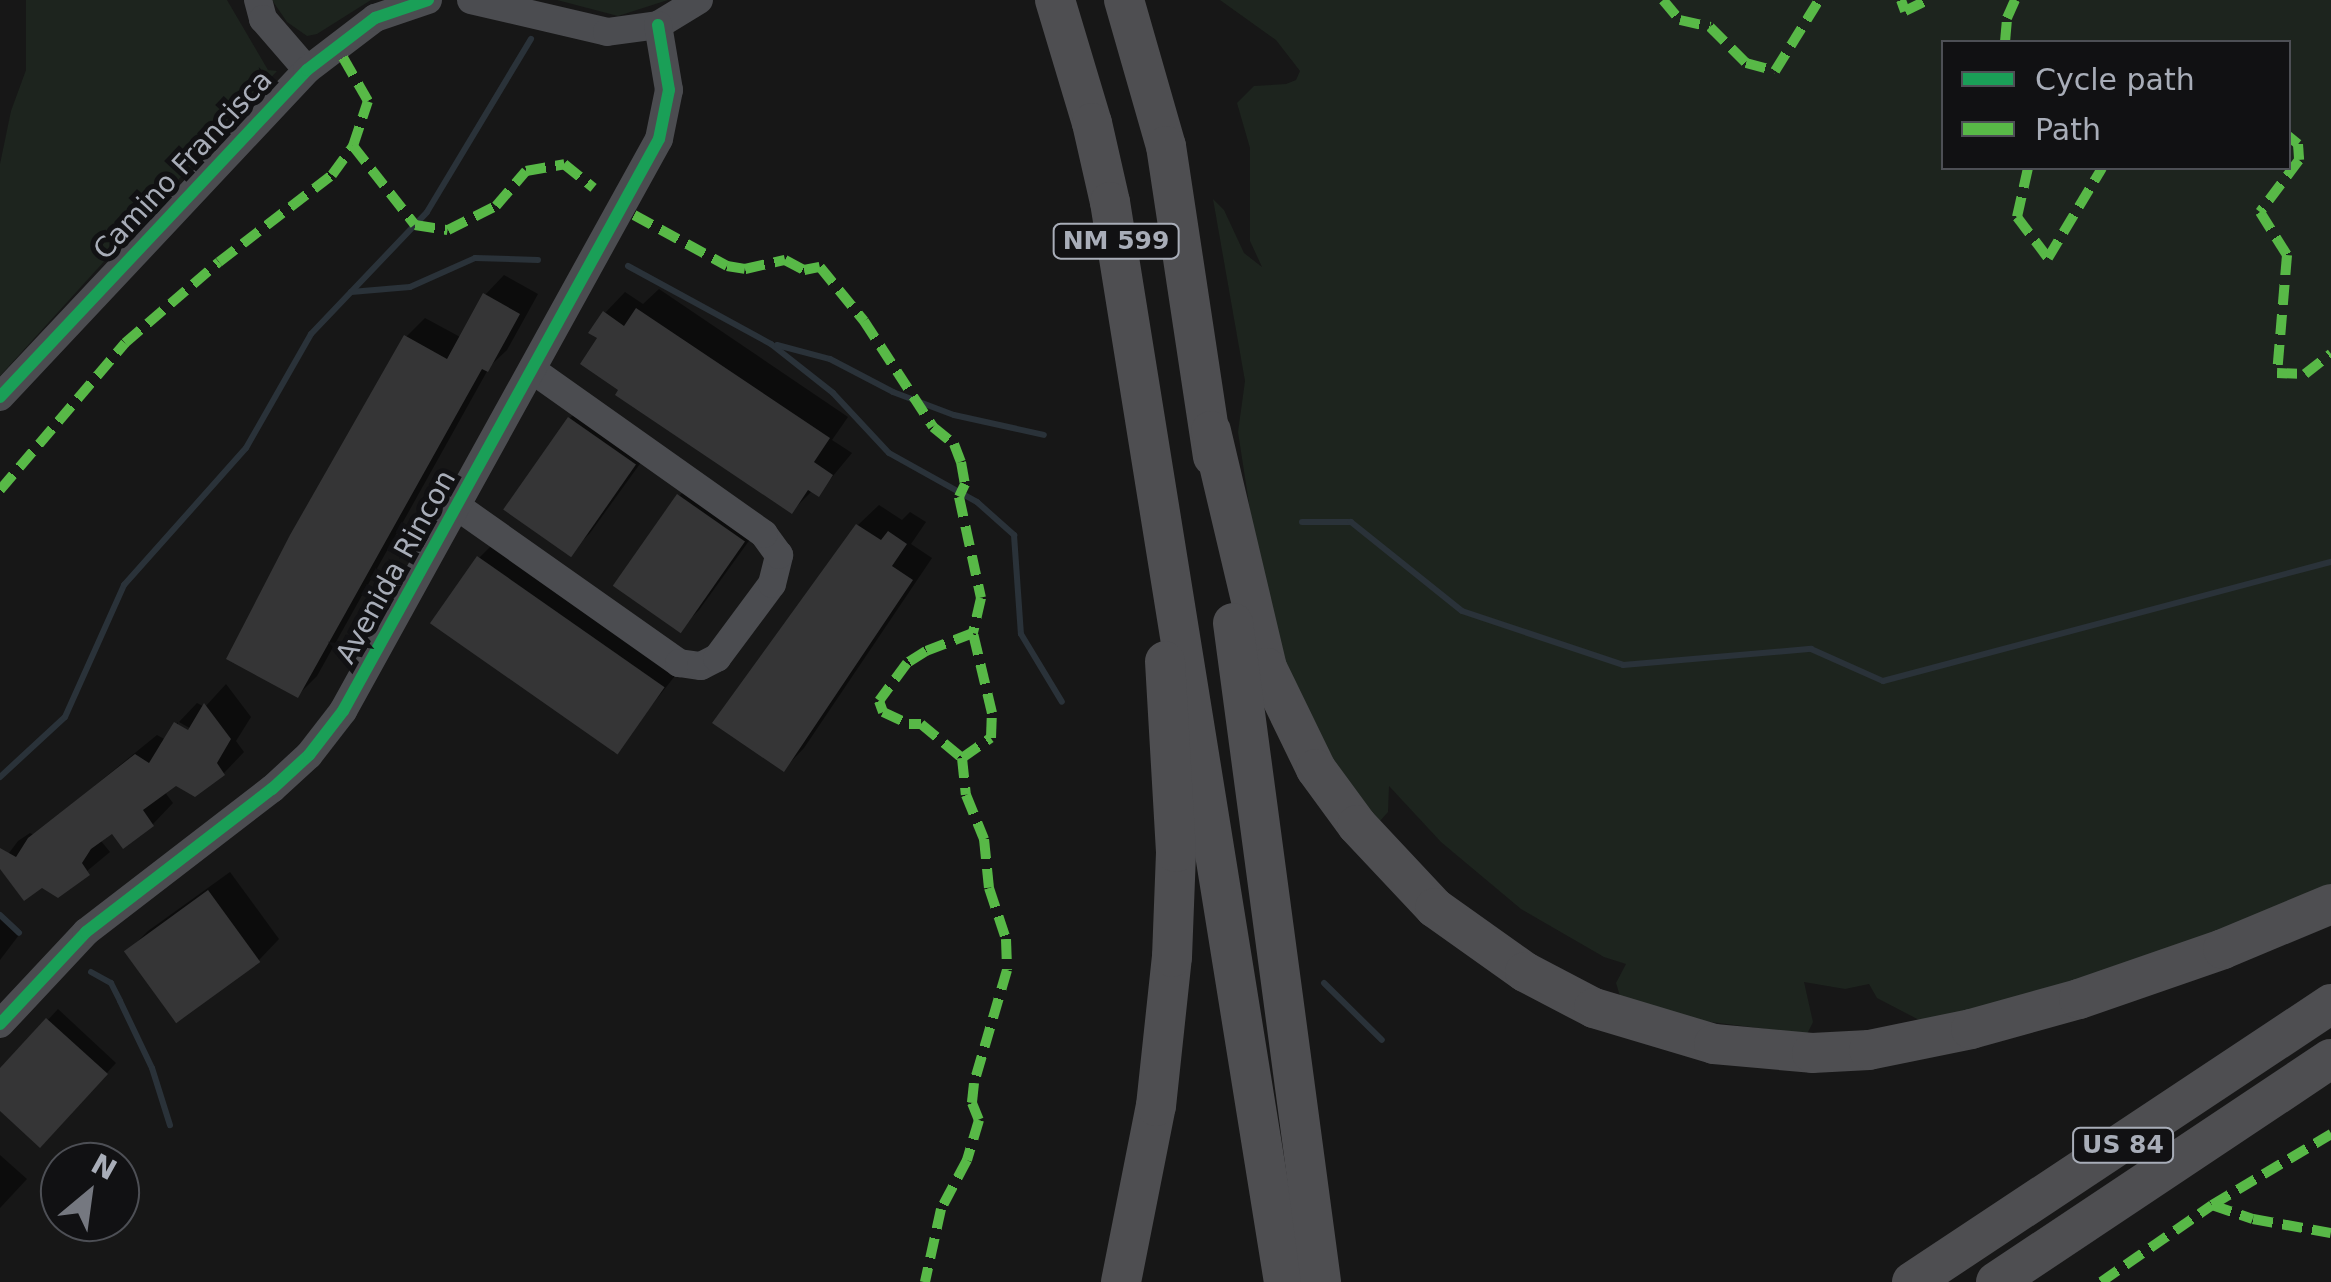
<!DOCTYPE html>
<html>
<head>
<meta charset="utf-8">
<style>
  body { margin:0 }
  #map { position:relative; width:2331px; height:1282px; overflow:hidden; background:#171717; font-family:"DejaVu Sans",sans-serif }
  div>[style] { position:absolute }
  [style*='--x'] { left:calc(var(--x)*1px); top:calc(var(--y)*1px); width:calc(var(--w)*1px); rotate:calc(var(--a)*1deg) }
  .green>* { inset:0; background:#1d241e }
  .shadow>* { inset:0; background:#0007 }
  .stream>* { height:6px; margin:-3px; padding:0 3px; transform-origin:3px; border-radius:3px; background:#2a3239 }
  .building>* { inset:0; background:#353536; transform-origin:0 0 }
  .minor>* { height:28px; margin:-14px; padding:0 14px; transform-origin:14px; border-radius:14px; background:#4b4c50 }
  .highway>* { height:40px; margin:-20px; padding:0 20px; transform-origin:20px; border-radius:20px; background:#4e4e51 }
  .quiet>* { height:10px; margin-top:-5px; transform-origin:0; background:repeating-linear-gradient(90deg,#58b947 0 20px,transparent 0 30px) }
  .cycleway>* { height:12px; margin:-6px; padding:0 6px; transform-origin:6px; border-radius:6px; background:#1a9f57 }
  span { translate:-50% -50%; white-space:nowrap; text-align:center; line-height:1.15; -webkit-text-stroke:10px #111113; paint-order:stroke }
  .shield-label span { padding:2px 8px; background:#111113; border:2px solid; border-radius:8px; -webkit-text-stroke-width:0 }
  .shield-label { font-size:25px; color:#a8adb8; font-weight:700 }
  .street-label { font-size:28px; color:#a8adb8 }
  .legend { position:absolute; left:1941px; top:40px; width:350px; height:130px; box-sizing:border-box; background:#111113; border:2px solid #4d4f55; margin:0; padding:12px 18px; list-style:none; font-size:30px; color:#a8adb8 }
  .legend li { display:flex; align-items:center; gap:20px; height:50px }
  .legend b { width:50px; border:2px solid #4d4f55 }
  .north { position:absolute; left:40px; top:1142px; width:100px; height:100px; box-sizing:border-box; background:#111113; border:2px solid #4d4f55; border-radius:50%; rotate:29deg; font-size:28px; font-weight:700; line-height:40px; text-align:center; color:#a8adb8 }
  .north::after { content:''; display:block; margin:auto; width:35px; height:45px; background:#757880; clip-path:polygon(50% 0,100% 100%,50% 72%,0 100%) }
</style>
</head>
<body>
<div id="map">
  <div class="green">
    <div style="clip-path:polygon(26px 0,227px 0,268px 70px,277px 71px,0 376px,0 164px,11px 111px,26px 70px)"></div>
    <div style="clip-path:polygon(272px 0,371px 0,317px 34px,307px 36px,287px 22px)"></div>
    <div style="clip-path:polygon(557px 0,668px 0,618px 16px)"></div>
    <div style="clip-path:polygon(evenodd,1220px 0,2331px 0,2331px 886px,2106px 974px,1923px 1022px,1877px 998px,1869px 984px,1845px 989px,1804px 982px,1813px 1022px,1807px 1034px,1695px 1020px,1620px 996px,1616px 983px,1626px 964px,1604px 957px,1521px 909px,1441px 842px,1389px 786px,1388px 812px,1380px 821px,1344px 780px,1319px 739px,1283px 662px,1260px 575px,1238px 432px,1245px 381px,1213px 199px,1224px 210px,1244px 253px,1262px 267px,1250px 241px,1250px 148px,1237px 103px,1254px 86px,1286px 84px,1296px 80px,1300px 71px,1276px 40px,1220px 0,1944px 42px,2288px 42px,2288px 168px,1944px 168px,1944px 42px)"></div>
  </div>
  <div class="shadow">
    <div style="clip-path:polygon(504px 275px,538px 294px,507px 350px,490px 366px,317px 676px,298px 695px,406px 337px,425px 318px,462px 338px,485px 295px)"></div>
    <div style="clip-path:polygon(659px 289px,848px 417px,832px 440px,852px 453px,818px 494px,813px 490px,792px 511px,622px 390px,600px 337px,605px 313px,625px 292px,643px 304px)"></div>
    <div style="clip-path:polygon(591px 398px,655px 443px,590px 533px,569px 554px,570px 418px)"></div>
    <div style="clip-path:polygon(700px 475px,764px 520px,699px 610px,678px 631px,679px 496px)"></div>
    <div style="clip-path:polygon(879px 505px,902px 520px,910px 512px,926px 522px,911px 544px,932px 558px,804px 748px,784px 769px,715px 723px,858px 525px)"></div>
    <div style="clip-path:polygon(500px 537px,682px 667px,614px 753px,479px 558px)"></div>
    <div style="clip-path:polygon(226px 684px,251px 717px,236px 741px,244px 752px,224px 773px,194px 794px,175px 783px,164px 791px,173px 803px,153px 824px,112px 830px,101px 841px,110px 852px,58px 895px,0 865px,18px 841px,30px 833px,34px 835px,157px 735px,166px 740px,178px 722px,178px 727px,200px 734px,179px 722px,197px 703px,205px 707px)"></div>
    <div style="clip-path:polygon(230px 872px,279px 939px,259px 960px,176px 1019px,127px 952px,148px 931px)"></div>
    <div style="clip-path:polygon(0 915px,22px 931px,0 960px)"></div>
    <div style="clip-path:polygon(58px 1009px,116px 1063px,50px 1135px,0 1108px,0 1072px)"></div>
    <div style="clip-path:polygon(0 1155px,27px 1179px,0 1208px)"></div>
  </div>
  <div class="stream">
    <div style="--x:628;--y:266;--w:163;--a:28.6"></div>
    <div style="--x:771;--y:344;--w:79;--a:38.3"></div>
    <div style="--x:833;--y:393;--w:82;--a:47"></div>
    <div style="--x:889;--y:453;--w:101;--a:29.1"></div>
    <div style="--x:977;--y:502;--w:50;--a:41.7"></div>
    <div style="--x:1014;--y:535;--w:99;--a:86"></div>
    <div style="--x:1021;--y:634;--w:79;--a:58.9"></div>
    <div style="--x:351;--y:292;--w:59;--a:-4.8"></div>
    <div style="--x:410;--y:287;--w:71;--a:-24"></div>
    <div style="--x:475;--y:258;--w:63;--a:1.8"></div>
    <div style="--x:777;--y:345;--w:55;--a:14.8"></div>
    <div style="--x:830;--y:359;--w:71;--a:27.6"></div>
    <div style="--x:893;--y:392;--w:65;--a:20.7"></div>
    <div style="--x:954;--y:415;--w:92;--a:12.5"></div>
    <div style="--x:1302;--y:522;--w:49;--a:0"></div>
    <div style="--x:1351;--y:522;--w:142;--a:38.7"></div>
    <div style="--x:1462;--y:611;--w:170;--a:18.5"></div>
    <div style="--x:1623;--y:665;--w:189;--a:-4.9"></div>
    <div style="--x:1811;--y:649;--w:79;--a:24"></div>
    <div style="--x:1883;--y:681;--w:464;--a:-14.9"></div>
    <div style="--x:0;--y:777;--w:88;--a:-42.7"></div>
    <div style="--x:65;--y:717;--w:145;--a:-65.9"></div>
    <div style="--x:124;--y:585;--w:183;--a:-48.3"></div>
    <div style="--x:246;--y:448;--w:131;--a:-60.3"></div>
    <div style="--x:311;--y:334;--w:168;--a:-46.4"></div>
    <div style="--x:427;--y:212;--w:202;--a:-59"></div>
    <div style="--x:0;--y:915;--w:26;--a:43"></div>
    <div style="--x:91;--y:972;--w:23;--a:29"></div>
    <div style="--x:111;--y:983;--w:20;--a:63"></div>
    <div style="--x:120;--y:1001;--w:74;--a:64.5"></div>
    <div style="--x:152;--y:1068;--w:60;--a:72.5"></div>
    <div style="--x:1324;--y:983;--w:81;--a:44.5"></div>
  </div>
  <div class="building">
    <div style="clip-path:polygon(483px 293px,520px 314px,488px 372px,482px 369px,298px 698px,226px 659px,290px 535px,404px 335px,447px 359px)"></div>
    <div style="clip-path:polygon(636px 308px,830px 438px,814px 462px,833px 475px,819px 497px,808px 490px,792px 514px,615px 395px,618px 390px,580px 364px,597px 338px,588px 333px,603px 311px,624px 326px)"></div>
    <div style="left:568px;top:417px;width:83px;height:113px;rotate:35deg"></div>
    <div style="left:677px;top:494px;width:83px;height:112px;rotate:35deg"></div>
    <div style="clip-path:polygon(856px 524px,881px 540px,888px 531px,907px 544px,892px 566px,913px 580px,784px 772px,712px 723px)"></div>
    <div style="left:477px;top:556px;width:229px;height:82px;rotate:35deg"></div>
    <div style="clip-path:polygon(204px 703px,231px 739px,217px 763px,225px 775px,195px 797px,176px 786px,143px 810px,154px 826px,123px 849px,112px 834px,91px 849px,82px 863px,90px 875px,58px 898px,42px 888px,24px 901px,0 869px,0 848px,16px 857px,28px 838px,135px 754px,149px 763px,174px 722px,188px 730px)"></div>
    <div style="left:208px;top:890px;width:89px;height:104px;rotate:54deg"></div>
    <div style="clip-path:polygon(46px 1018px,108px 1074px,40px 1148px,0 1111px,0 1068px)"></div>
  </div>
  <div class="minor">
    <div style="--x:258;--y:0;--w:20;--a:75"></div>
    <div style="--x:263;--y:19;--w:67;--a:49.2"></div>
    <div style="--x:471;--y:0;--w:140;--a:13.2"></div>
    <div style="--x:607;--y:32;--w:51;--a:-7.8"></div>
    <div style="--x:658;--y:25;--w:48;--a:-31.4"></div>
    <div style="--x:0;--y:397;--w:449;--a:-46.8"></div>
    <div style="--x:307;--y:70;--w:86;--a:-37.4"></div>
    <div style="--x:375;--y:18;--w:56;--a:-18.8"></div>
    <div style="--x:458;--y:507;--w:271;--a:35.2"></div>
    <div style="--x:679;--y:663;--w:22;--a:8"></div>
    <div style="--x:701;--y:666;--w:18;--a:-27"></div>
    <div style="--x:717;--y:658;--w:92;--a:-53.4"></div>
    <div style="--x:772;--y:584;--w:30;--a:-76"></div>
    <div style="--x:779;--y:555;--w:26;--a:-126"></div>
    <div style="--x:764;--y:534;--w:284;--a:-144.7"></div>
    <div style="--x:0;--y:1024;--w:126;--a:-46.9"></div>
    <div style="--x:86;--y:932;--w:235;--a:-37.6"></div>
    <div style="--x:272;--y:789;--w:50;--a:-42.6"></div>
    <div style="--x:309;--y:755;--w:56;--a:-52.3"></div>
    <div style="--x:343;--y:711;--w:653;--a:-61.08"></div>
    <div style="--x:659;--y:139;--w:50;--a:-78.5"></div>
    <div style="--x:669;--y:90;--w:66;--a:-99.6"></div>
  </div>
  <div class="highway">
    <div style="--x:1055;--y:0;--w:128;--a:73.3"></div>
    <div style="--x:1092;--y:123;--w:81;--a:77.2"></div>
    <div style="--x:1110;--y:202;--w:1094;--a:80.85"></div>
    <div style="--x:1124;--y:0;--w:152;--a:74"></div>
    <div style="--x:1166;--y:146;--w:314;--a:81.4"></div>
    <div style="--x:1211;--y:431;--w:244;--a:76.7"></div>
    <div style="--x:1267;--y:668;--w:112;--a:64.1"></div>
    <div style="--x:1316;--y:769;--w:69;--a:53.8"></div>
    <div style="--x:1357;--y:825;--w:114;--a:46.8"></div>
    <div style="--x:1435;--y:908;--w:110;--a:35.4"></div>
    <div style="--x:1525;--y:972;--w:78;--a:27.6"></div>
    <div style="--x:1594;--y:1008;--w:125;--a:16.7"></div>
    <div style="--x:1714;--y:1044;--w:98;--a:5.2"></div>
    <div style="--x:1812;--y:1053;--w:57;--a:-3"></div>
    <div style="--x:1869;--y:1050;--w:104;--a:-11.6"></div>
    <div style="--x:1971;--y:1029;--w:112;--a:-15.5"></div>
    <div style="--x:2079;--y:999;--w:152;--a:-19.1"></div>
    <div style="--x:2223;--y:949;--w:117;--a:-22.6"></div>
    <div style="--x:1233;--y:623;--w:665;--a:82.39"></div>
    <div style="--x:1121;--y:1282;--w:179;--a:-78.8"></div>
    <div style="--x:1156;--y:1106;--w:150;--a:-83.9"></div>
    <div style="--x:1172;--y:957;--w:105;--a:-87.8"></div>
    <div style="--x:1176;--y:852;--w:191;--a:-93.3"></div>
    <div style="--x:1912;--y:1282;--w:503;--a:-33.56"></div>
    <div style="--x:1996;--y:1282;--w:402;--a:-33.7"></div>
  </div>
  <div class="quiet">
    <div style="--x:1663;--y:0;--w:26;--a:50"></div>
    <div style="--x:1680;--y:20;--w:31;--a:13"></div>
    <div style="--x:1710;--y:27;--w:51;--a:45"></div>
    <div style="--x:1746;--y:63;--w:30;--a:15"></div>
    <div style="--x:1775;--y:71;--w:84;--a:-58.2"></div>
    <div style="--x:1901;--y:0;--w:12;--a:70"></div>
    <div style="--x:1905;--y:11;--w:25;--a:-26"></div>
    <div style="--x:2005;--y:42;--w:24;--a:-85"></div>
    <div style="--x:2007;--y:18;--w:20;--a:-66"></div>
    <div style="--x:2288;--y:136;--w:13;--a:39"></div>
    <div style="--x:2298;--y:144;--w:16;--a:86"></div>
    <div style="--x:2299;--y:160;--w:65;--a:126.9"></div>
    <div style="--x:2260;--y:212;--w:51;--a:57.9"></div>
    <div style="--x:2287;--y:255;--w:118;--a:94.8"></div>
    <div style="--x:2277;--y:373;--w:28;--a:2"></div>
    <div style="--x:2305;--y:374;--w:33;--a:-38"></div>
    <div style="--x:353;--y:146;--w:100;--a:51.9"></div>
    <div style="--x:415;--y:225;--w:33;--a:9"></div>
    <div style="--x:448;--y:230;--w:54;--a:-26.6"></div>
    <div style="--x:496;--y:206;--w:46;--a:-49.4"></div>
    <div style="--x:526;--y:171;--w:39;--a:-10"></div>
    <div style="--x:564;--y:164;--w:38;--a:39"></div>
    <div style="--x:2028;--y:168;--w:50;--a:102.7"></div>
    <div style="--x:2017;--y:217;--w:51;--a:52.9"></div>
    <div style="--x:2048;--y:258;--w:105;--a:-59"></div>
    <div style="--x:634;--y:215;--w:106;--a:28.7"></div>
    <div style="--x:727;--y:266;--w:18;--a:9"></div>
    <div style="--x:745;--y:269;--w:41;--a:-12.7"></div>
    <div style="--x:785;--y:260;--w:21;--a:28"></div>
    <div style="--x:804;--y:270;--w:16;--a:-11"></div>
    <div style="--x:820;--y:267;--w:70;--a:50.8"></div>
    <div style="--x:864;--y:321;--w:126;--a:56.9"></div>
    <div style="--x:933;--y:427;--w:27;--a:39"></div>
    <div style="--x:954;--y:444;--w:19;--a:69"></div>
    <div style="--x:961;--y:462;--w:22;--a:80"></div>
    <div style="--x:965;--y:484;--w:14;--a:115"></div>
    <div style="--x:959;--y:497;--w:103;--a:77.7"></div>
    <div style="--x:981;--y:598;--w:36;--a:103"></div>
    <div style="--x:973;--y:633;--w:50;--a:159"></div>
    <div style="--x:926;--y:651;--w:22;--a:148"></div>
    <div style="--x:907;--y:663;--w:47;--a:126.4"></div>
    <div style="--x:879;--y:701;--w:12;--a:70"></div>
    <div style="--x:883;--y:712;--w:29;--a:25"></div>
    <div style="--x:909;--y:724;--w:12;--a:0"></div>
    <div style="--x:921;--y:724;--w:53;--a:39.7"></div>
    <div style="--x:962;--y:758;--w:37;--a:84"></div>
    <div style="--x:966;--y:795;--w:48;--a:67.8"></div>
    <div style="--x:984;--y:839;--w:49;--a:84.2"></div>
    <div style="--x:989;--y:888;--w:54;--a:71.6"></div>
    <div style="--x:1006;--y:939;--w:31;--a:88"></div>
    <div style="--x:1007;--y:970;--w:118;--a:106.3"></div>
    <div style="--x:974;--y:1083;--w:20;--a:96"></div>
    <div style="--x:972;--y:1103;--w:18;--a:68"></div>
    <div style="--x:979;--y:1120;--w:42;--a:106.7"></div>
    <div style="--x:967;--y:1160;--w:55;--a:118"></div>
    <div style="--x:941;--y:1209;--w:75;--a:102.4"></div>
    <div style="--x:0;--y:490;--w:193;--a:-49.6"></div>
    <div style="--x:125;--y:343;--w:124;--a:-40.8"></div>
    <div style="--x:219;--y:262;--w:143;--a:-37.6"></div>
    <div style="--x:332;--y:175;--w:36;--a:-54"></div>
    <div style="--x:353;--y:146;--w:47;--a:-71.6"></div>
    <div style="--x:368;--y:101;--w:62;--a:-119.9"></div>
    <div style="--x:962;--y:758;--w:35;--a:-35"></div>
    <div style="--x:991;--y:738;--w:25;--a:-88"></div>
    <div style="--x:992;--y:713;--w:82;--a:-103.4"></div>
    <div style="--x:2212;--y:1205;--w:43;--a:18.9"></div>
    <div style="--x:2253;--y:1219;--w:79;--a:10.2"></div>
    <div style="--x:2101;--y:1282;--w:135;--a:-34.7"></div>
    <div style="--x:2212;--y:1205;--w:139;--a:-30.8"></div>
  </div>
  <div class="cycleway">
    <div style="--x:0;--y:397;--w:449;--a:-46.8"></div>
    <div style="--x:307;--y:70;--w:86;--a:-37.4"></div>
    <div style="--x:375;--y:18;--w:56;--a:-18.8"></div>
    <div style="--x:0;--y:1024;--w:126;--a:-46.9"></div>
    <div style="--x:86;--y:932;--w:235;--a:-37.6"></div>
    <div style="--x:272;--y:789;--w:50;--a:-42.6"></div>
    <div style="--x:309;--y:755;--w:56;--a:-52.3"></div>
    <div style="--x:343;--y:711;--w:653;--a:-61.08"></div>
    <div style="--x:659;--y:139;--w:50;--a:-78.5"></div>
    <div style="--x:669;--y:90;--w:66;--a:-99.6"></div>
  </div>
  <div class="shield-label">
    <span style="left:1116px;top:241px">NM 599</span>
    <span style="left:2123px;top:1145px">US 84</span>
  </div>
  <div class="street-label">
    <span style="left:183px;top:165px;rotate:-47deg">Camino Francisca</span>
    <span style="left:396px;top:567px;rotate:-61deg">Avenida Rincon</span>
  </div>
  <ul class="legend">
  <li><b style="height:12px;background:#1a9f57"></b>Cycle path</li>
  <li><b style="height:12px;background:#58b947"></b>Path</li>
  </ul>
  <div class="north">N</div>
</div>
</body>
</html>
